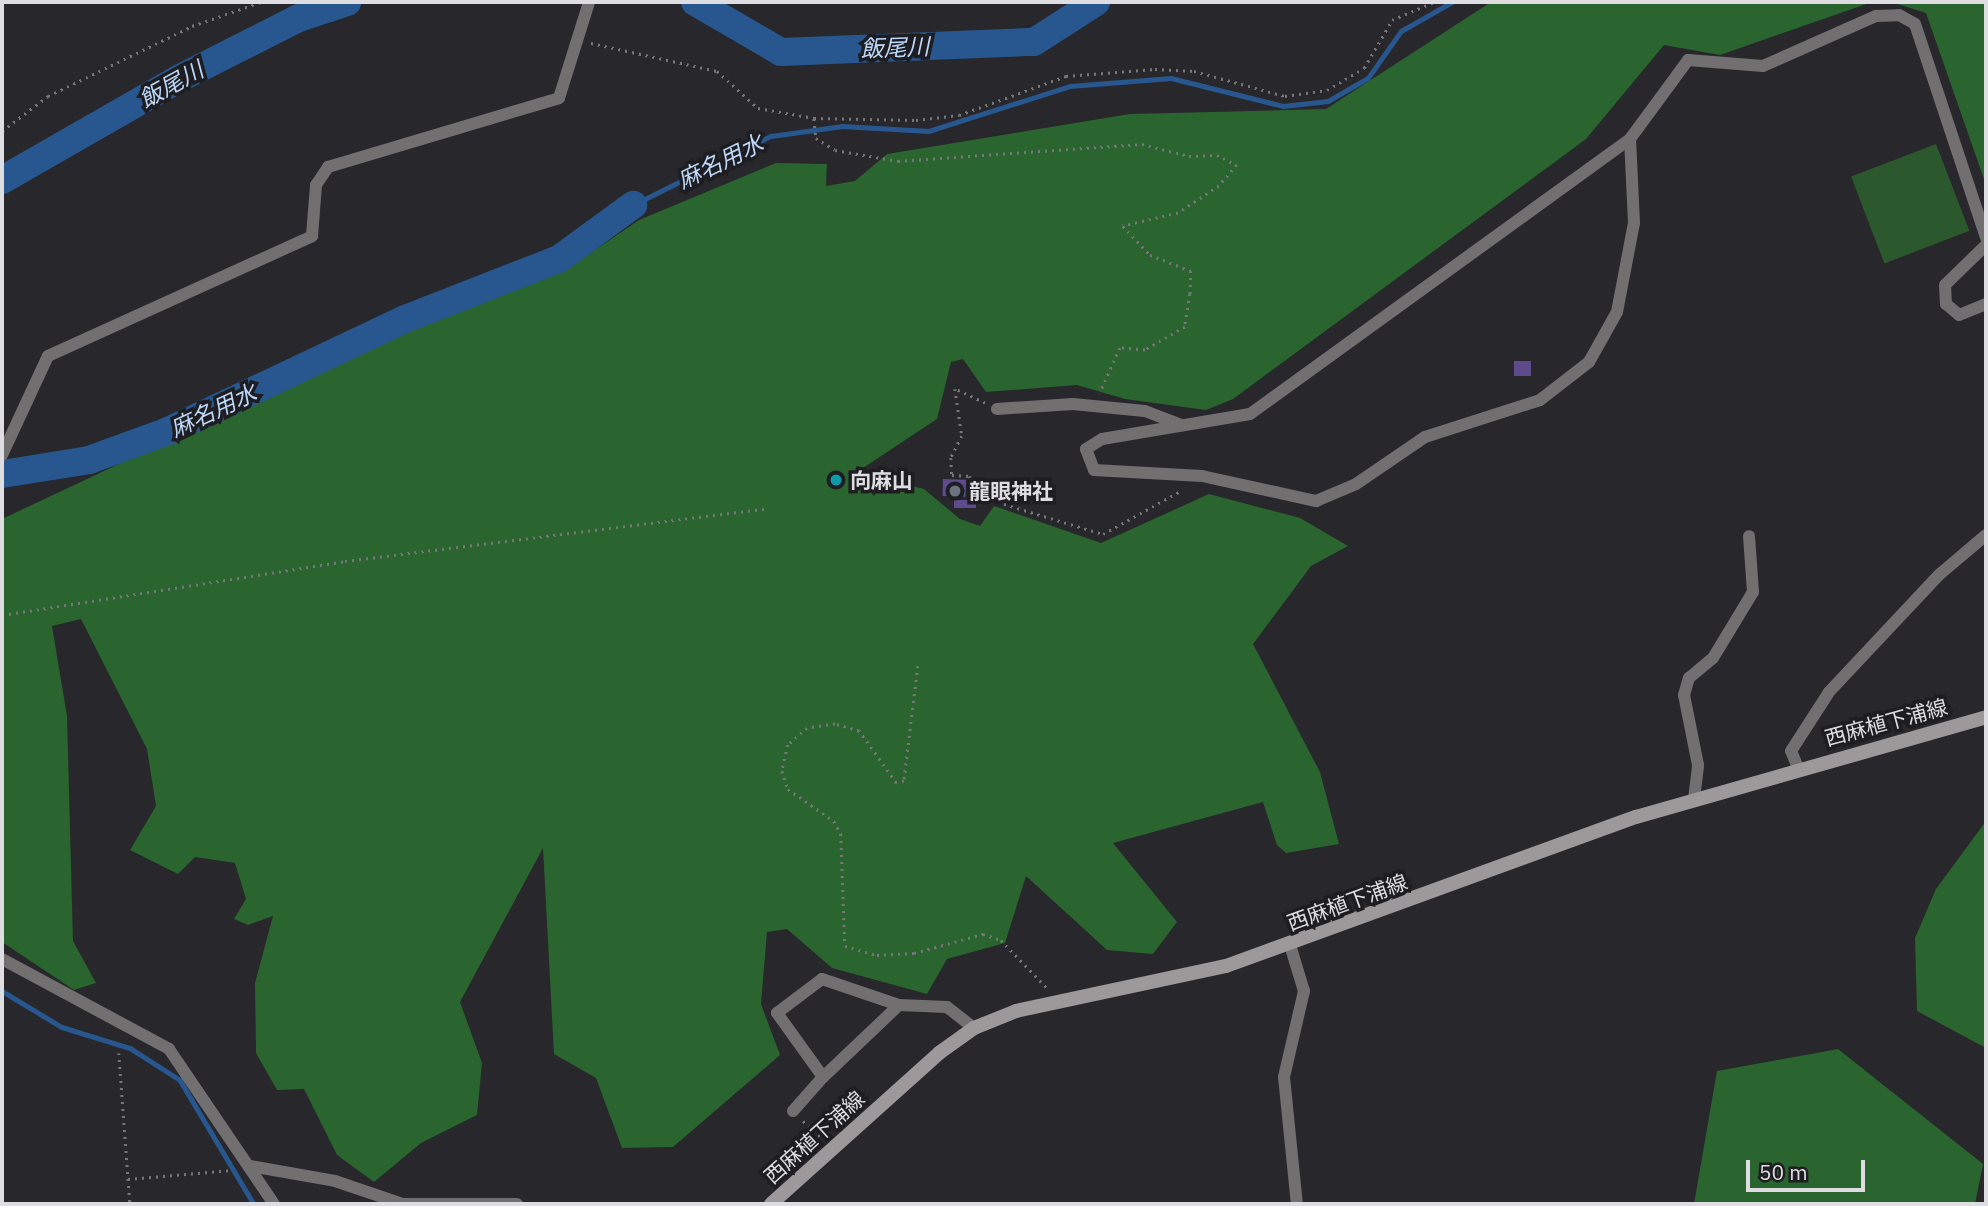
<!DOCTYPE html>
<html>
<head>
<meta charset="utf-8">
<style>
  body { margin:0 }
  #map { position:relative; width:1988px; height:1206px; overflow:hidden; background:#27272c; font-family:"IBM Plex Sans","Noto Sans JP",sans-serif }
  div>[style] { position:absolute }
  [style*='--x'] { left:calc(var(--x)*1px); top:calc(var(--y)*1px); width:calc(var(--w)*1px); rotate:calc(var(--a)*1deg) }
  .green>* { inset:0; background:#2b592d; transform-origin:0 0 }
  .forest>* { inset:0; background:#2a642e }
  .stream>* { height:4.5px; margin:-2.25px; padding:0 2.25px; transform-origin:2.25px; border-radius:2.25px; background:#27578e }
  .river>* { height:28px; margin:-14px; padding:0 14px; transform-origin:14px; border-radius:14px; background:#27578e }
  .building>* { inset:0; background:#5e4b8c; transform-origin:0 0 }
  .path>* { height:2.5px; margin-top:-1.25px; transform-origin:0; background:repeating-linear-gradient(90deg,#77777b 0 2px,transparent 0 7px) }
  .minor>* { height:12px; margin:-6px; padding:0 6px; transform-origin:6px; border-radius:6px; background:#726f70 }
  .secondary>* { height:14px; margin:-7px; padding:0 7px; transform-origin:7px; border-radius:7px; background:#9d9899 }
  .dots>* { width:19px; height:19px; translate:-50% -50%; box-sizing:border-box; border:4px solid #1e1e22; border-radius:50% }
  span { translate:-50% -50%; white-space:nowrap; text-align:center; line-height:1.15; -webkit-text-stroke:7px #1e1e22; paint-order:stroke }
  .poi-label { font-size:21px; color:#dedee2; font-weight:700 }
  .left { translate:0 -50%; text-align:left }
  .street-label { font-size:21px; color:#dedee2 }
  .water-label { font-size:23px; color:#bdd8f9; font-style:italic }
  .frame { position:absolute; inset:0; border:4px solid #dedee2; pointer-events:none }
  .scale { position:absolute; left:1746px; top:1160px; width:119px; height:32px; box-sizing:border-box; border:4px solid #dedee2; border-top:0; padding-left:9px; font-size:21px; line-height:24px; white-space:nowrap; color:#dedee2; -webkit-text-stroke:5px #1e1e22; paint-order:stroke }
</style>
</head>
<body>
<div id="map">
  <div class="green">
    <div style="left:1936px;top:144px;width:93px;height:91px;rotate:69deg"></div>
  </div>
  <div class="forest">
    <div style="clip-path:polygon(1491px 2px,1872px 2px,1720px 55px,1664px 45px,1586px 139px,1233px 399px,1206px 410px,1125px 399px,1077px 385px,986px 392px,963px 359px,951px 362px,937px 419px,857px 472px,924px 489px,960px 519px,980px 526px,994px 506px,1101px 543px,1209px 494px,1300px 518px,1348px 546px,1311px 566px,1253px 644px,1320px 772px,1339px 844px,1286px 853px,1277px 845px,1263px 802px,1113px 843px,1177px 922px,1153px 954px,1107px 950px,1026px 876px,1005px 943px,947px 959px,927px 994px,832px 968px,787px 929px,767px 932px,761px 1004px,780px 1055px,673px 1147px,622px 1148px,596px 1078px,554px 1054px,543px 848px,460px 1002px,482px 1063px,477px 1115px,421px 1143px,374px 1182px,337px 1155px,304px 1089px,277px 1090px,256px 1053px,255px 983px,273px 916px,248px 925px,234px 919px,246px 899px,235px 863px,195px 857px,178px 874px,130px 850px,156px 806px,147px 749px,81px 619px,52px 626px,67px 716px,73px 941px,96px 983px,74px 990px,2px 942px,2px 519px,389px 337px,573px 265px,639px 220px,776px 163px,827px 164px,826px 186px,855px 181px,887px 154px,1130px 114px,1326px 109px)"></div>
    <div style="clip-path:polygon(1891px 2px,1986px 2px,1986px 185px,1926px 13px)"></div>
    <div style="clip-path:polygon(1986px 821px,1986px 1048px,1917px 1011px,1915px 938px,1936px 889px)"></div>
    <div style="clip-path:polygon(1838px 1049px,1983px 1164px,1975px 1204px,1694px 1204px,1717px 1071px)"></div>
  </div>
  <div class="stream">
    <div style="--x:633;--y:205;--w:154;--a:-26.6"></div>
    <div style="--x:771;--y:136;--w:72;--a:-8"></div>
    <div style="--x:842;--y:126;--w:87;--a:3.3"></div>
    <div style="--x:929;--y:131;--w:148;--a:-17.7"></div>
    <div style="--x:1070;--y:86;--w:101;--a:-4.5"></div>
    <div style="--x:1171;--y:78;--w:115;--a:14"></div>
    <div style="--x:1283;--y:106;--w:45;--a:-6.3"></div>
    <div style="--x:1328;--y:101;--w:46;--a:-29.9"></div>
    <div style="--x:1368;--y:78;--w:57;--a:-54.9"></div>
    <div style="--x:1401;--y:31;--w:59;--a:-29.6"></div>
    <div style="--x:2;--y:991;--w:70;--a:31"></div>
    <div style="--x:62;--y:1027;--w:71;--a:17.2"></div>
    <div style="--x:130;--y:1048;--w:59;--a:32.6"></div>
    <div style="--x:180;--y:1080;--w:144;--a:59.2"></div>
  </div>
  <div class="river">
    <div style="--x:695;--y:2;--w:99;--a:30.2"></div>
    <div style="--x:781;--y:52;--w:253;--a:-2.3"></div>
    <div style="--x:1034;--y:42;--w:74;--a:-32.8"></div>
    <div style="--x:2;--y:180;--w:205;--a:-29.8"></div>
    <div style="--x:180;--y:78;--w:133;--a:-26.8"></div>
    <div style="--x:299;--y:18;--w:51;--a:-18.4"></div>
    <div style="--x:2;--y:474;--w:88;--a:-9.1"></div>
    <div style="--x:89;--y:460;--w:82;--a:-20"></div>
    <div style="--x:166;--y:432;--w:264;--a:-25.3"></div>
    <div style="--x:405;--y:319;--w:165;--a:-21.3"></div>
    <div style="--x:559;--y:259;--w:92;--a:-36.1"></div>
  </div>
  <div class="building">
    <div style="left:1514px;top:361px;width:17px;height:15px"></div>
    <div style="left:943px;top:479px;width:23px;height:17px;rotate:2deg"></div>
    <div style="left:954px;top:500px;width:22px;height:8px"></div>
  </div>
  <div class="path">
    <div style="--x:591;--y:43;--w:129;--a:12.5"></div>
    <div style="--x:717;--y:71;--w:55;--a:42.1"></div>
    <div style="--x:758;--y:108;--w:57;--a:10.1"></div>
    <div style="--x:814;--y:118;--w:102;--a:1.1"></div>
    <div style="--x:916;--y:120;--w:43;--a:-6.6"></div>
    <div style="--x:959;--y:115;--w:114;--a:-20"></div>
    <div style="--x:1066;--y:76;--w:89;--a:-4.5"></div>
    <div style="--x:1155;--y:69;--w:39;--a:3"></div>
    <div style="--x:1194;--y:71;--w:94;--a:15.4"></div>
    <div style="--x:1285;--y:96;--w:42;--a:-8.1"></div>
    <div style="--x:1327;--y:90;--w:43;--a:-30.7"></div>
    <div style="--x:1364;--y:68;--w:56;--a:-59.7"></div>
    <div style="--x:1392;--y:20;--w:46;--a:-23.2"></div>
    <div style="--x:814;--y:119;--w:19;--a:84"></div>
    <div style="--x:816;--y:138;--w:22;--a:32"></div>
    <div style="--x:835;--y:150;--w:64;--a:9.9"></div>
    <div style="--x:898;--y:161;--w:245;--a:-4"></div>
    <div style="--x:1142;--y:144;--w:49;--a:14.3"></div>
    <div style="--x:1189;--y:156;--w:28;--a:-2"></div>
    <div style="--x:1217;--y:155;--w:22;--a:27"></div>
    <div style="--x:1237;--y:165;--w:28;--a:131"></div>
    <div style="--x:1219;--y:186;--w:49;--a:146.6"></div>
    <div style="--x:1178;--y:213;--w:57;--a:166.7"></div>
    <div style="--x:1123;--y:226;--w:40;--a:47"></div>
    <div style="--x:1150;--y:255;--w:44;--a:21.3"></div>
    <div style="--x:1191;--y:271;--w:23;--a:92"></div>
    <div style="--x:1190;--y:294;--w:33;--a:99"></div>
    <div style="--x:1185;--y:327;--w:46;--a:150.1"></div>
    <div style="--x:1145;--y:350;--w:25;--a:-175"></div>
    <div style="--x:1120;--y:348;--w:49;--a:114"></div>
    <div style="--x:2;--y:131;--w:58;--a:-37.3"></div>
    <div style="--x:48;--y:96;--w:160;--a:-25.9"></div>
    <div style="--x:192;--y:26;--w:73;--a:-19.2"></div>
    <div style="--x:985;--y:403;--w:33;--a:-155"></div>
    <div style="--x:955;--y:389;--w:48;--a:81.5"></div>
    <div style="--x:962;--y:436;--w:25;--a:117"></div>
    <div style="--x:951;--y:458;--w:17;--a:87"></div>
    <div style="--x:952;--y:475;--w:18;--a:3"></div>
    <div style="--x:970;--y:476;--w:13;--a:81"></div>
    <div style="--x:972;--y:489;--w:35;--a:25"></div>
    <div style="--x:1004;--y:504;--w:103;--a:16.9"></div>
    <div style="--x:1103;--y:534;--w:90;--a:-29.1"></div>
    <div style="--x:2;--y:615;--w:347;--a:-8.9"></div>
    <div style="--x:345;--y:561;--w:423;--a:-7.1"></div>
    <div style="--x:918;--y:666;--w:116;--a:96.9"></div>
    <div style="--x:904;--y:781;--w:8;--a:166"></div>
    <div style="--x:896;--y:783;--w:64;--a:-125.4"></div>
    <div style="--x:859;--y:731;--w:25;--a:-164"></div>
    <div style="--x:835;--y:724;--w:28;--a:172"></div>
    <div style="--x:807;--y:728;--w:25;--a:138"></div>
    <div style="--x:788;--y:745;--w:27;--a:103"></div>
    <div style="--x:782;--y:771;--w:19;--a:72"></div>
    <div style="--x:788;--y:789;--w:56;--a:34.8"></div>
    <div style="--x:834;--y:821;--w:15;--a:62"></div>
    <div style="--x:841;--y:834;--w:112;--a:88"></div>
    <div style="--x:845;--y:946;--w:33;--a:16"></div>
    <div style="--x:877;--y:955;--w:37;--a:-3"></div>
    <div style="--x:914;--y:953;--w:72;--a:-15.4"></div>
    <div style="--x:983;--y:934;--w:19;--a:18"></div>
    <div style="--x:1001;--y:940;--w:68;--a:46.2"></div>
    <div style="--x:119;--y:1053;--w:151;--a:85.8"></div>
    <div style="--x:803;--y:1121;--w:24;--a:42"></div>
    <div style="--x:128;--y:1179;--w:105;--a:-4.9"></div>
  </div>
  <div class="minor">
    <div style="--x:1630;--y:139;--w:469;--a:144.1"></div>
    <div style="--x:1250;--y:414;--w:150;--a:170.4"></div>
    <div style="--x:1102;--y:439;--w:19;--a:148"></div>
    <div style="--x:1086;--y:449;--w:22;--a:69"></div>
    <div style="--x:1094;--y:470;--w:108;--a:3.2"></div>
    <div style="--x:1202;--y:476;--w:117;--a:12.4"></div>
    <div style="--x:1316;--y:501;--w:43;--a:-23"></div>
    <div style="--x:1356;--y:484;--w:83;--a:-34.3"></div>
    <div style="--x:1425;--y:437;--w:121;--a:-17.8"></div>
    <div style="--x:1540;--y:400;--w:62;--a:-37.8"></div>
    <div style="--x:1589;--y:362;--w:57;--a:-60.8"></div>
    <div style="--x:1617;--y:312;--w:91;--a:-79.2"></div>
    <div style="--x:1634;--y:223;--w:84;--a:-92.7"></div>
    <div style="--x:1630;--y:139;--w:98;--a:-53.7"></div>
    <div style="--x:1688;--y:60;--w:75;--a:4.6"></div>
    <div style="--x:1763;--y:66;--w:124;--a:-23.9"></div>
    <div style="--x:1876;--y:16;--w:23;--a:-2"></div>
    <div style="--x:1899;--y:15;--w:18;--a:29"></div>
    <div style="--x:1915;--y:24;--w:225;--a:71.6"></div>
    <div style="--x:1986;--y:245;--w:57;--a:135.7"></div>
    <div style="--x:1945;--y:285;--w:19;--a:87"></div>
    <div style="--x:1946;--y:304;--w:17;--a:40"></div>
    <div style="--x:1959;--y:315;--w:29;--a:-22"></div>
    <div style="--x:997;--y:409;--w:76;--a:-3.8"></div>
    <div style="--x:1073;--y:404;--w:72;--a:5.6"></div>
    <div style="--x:1145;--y:411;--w:40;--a:21"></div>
    <div style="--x:2;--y:455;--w:109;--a:-65.1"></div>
    <div style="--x:48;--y:356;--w:290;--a:-24.4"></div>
    <div style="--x:312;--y:236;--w:51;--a:-85.5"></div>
    <div style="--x:316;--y:185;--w:22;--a:-56"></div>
    <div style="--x:328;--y:167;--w:241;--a:-16.6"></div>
    <div style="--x:559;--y:98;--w:101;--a:-72.6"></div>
    <div style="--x:1798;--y:768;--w:18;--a:-112"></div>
    <div style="--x:1791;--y:751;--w:70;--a:-57.2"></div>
    <div style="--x:1829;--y:692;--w:162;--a:-46.8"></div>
    <div style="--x:1940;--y:574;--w:60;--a:-40.3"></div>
    <div style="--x:1694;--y:799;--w:34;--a:-83"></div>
    <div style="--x:1698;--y:765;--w:71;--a:-101.3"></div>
    <div style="--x:1684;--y:695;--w:18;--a:-74"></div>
    <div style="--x:1689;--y:678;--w:31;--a:-40"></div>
    <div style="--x:1713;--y:658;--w:77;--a:-58.8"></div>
    <div style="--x:1753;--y:592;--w:56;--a:-94.1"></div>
    <div style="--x:1290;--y:945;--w:48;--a:73.1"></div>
    <div style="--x:1304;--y:991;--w:88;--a:103.1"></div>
    <div style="--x:1284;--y:1077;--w:128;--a:84.2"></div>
    <div style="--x:2;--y:959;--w:190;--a:28.3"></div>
    <div style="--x:169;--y:1049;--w:187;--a:55.9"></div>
    <div style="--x:899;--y:1005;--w:105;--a:136.5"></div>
    <div style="--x:823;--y:1077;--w:79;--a:-125.7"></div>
    <div style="--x:777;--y:1013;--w:56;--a:-37.1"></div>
    <div style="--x:822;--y:979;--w:81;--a:18.7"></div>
    <div style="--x:899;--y:1005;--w:48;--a:2.4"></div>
    <div style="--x:947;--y:1007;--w:34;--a:38"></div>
    <div style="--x:793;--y:1111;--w:45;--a:-48.6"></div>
    <div style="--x:250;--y:1166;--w:86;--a:10"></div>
    <div style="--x:335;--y:1181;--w:72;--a:18.7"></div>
    <div style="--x:403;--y:1204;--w:114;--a:0"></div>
  </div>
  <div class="secondary">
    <div style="--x:771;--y:1204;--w:226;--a:-41.9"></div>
    <div style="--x:939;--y:1053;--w:43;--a:-35.5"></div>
    <div style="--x:974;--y:1028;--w:45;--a:-22"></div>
    <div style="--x:1016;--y:1011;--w:215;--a:-12.1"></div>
    <div style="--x:1226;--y:966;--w:436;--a:-20"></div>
    <div style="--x:1636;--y:817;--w:364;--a:-15.9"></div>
  </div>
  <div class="dots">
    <div style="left:836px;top:480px;background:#0f9aa8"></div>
    <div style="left:955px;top:491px;background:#6b7280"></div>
  </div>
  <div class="poi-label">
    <span class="left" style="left:850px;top:480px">向麻山</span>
    <span class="left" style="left:969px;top:491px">龍眼神社</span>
  </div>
  <div class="street-label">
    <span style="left:1886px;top:722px;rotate:-15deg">西麻植下浦線</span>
    <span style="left:1347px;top:902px;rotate:-20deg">西麻植下浦線</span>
    <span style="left:814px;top:1137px;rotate:-42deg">西麻植下浦線</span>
  </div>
  <div class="water-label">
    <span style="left:895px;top:47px;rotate:-2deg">飯尾川</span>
    <span style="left:171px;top:84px;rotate:-29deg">飯尾川</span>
    <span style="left:720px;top:161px;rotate:-26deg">麻名用水</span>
    <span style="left:213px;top:410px;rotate:-25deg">麻名用水</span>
  </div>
  <div class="frame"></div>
  <div class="scale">50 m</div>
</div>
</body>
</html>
